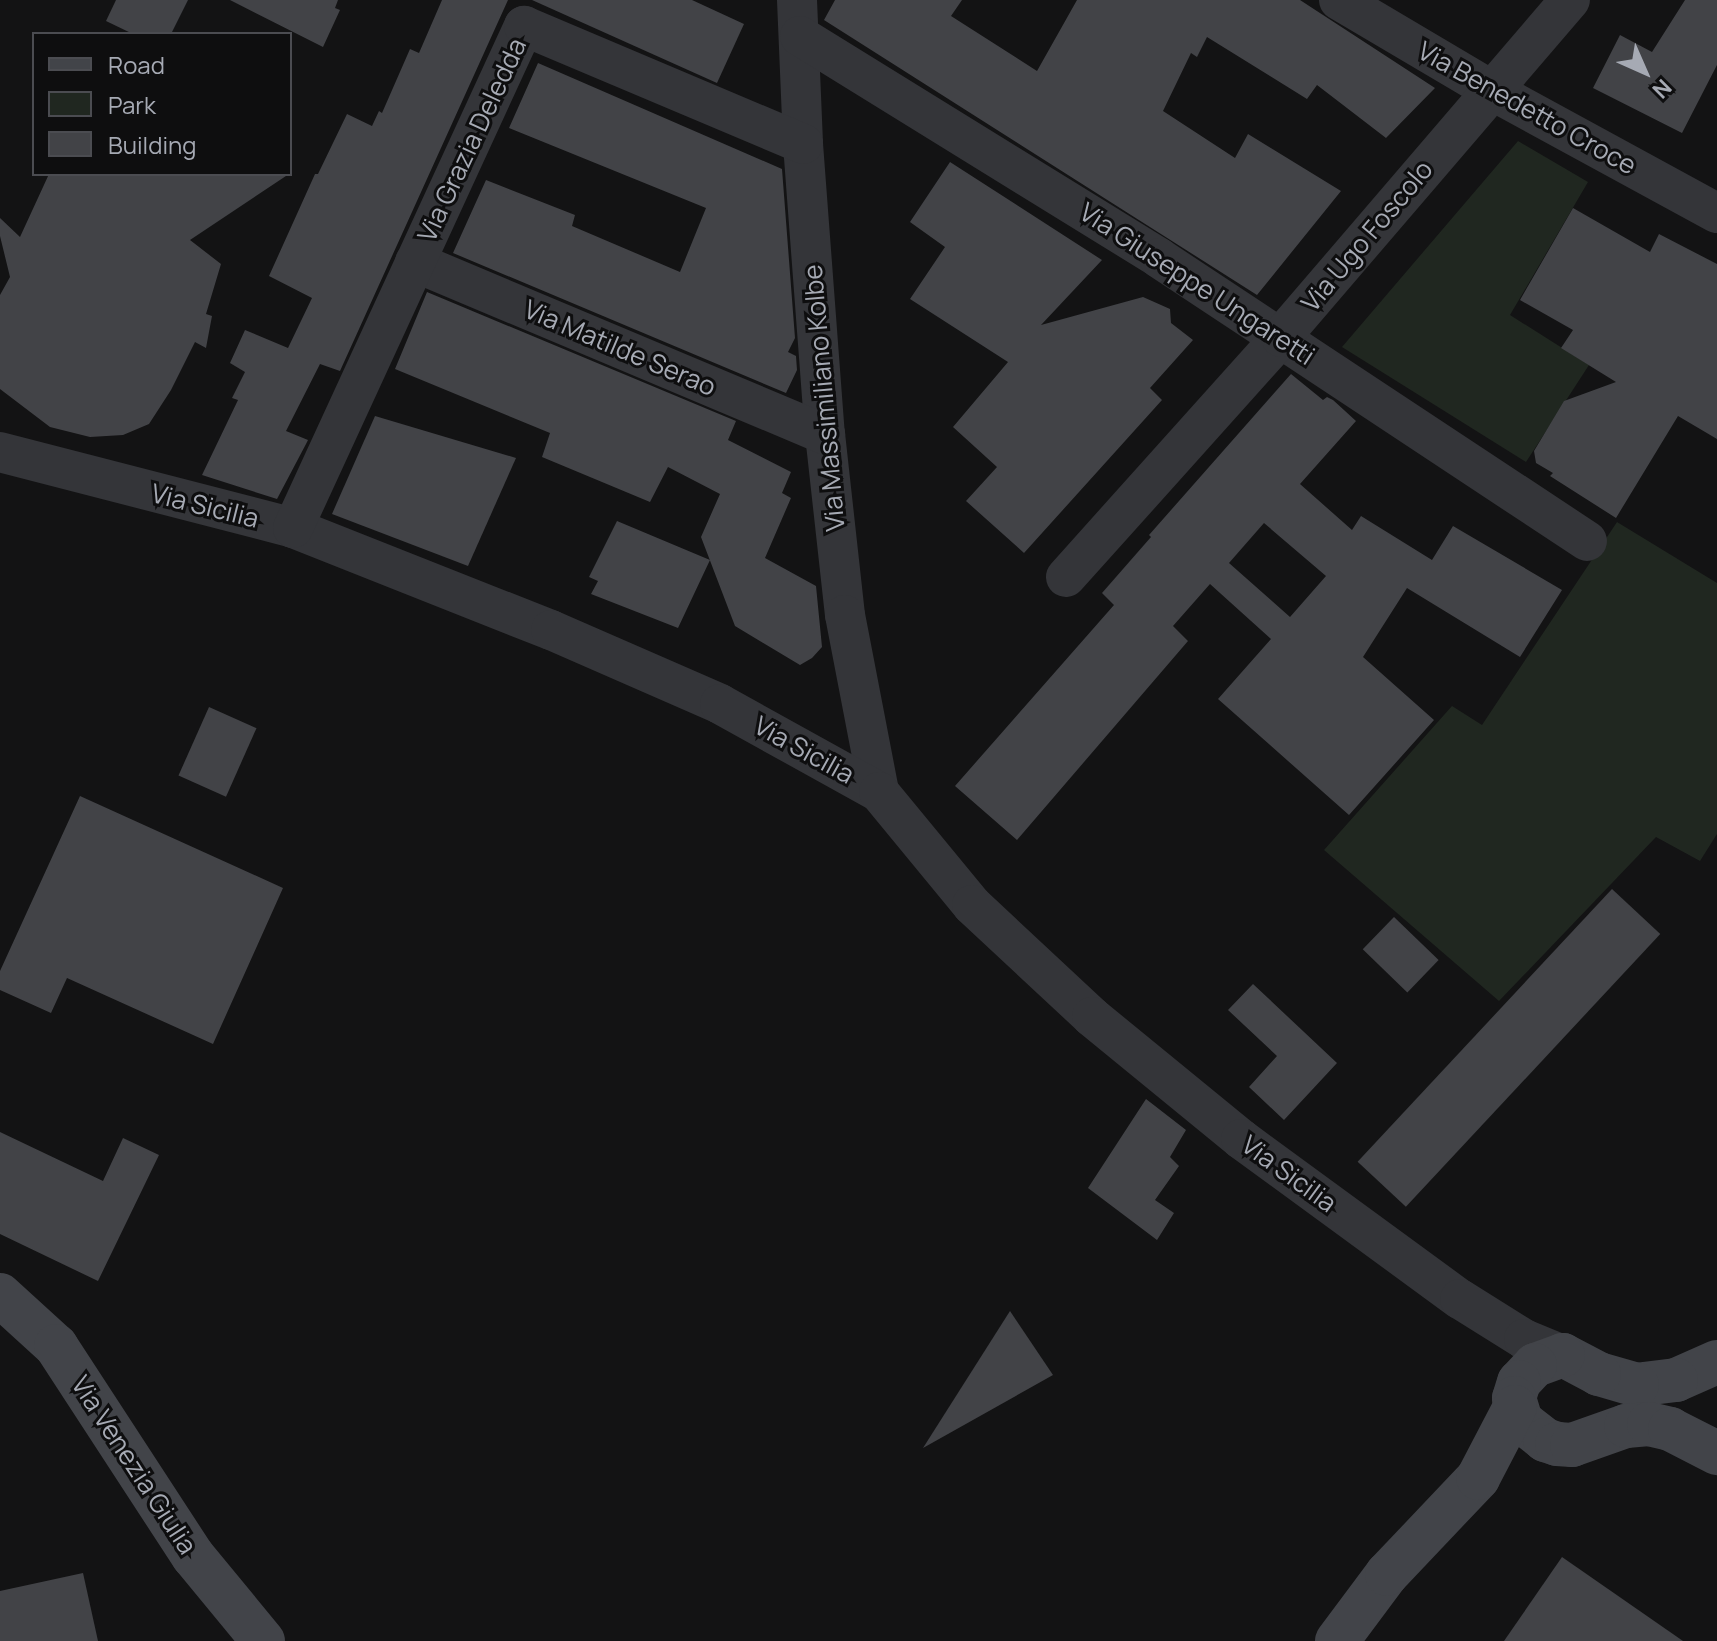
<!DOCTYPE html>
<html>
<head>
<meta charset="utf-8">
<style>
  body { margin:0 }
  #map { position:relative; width:1717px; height:1641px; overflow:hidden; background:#131314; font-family:Manrope,sans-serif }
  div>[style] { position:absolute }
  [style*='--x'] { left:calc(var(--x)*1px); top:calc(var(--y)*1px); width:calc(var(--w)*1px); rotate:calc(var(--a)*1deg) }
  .green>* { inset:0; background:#202720 }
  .building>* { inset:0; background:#424347; transform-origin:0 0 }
  .street>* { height:40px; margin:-20px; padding:0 20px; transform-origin:20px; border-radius:20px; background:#343539 }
  .secondary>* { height:44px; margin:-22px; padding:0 22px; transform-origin:22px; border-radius:22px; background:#424449 }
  span { translate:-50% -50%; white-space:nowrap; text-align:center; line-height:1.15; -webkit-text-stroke:6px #0e0e0f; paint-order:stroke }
  .street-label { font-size:26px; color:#a6aab4 }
  .legend { position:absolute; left:32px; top:32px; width:260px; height:144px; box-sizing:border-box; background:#0e0e0f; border:2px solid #4b4c51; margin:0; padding:10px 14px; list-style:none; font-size:24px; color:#a6aab4 }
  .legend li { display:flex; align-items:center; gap:16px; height:40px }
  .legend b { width:40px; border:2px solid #4b4c51 }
  .north { position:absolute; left:1605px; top:32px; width:80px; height:80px; -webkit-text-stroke:6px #0e0e0f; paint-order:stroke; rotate:135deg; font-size:22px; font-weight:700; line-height:32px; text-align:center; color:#a6aab4 }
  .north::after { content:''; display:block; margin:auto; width:28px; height:36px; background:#a6aab4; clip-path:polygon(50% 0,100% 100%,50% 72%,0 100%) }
</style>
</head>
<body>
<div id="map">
  <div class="green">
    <div style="clip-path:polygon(1518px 141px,1588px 182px,1510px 315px,1589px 365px,1526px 462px,1342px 347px)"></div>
    <div style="clip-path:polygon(1617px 522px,1717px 583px,1717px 834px,1700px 861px,1656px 837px,1499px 1001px,1324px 850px,1452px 706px,1482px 725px)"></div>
  </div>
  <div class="building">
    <div style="clip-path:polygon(116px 0,188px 0,171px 34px,133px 34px,106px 21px)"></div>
    <div style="clip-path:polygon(230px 0,338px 0,335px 8px,340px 10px,323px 47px)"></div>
    <div style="clip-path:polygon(442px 0,508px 0,340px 371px,320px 364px,286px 431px,308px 440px,306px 444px,277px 499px,202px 475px,238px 400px,232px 398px,245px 372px,230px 363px,245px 330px,288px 348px,312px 298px,269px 276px,315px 174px,318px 174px,347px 114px,372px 126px,379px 111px,382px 113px,410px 49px,419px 53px)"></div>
    <div style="clip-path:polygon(532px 0,692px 0,744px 24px,717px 83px)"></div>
    <div style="clip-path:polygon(835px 0,962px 0,951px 16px,1037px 71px,1077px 0,1300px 0,1435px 88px,1386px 138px,1317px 85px,1307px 99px,1207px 37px,1197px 57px,1191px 53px,1163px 111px,1235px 158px,1248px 134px,1341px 191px,1257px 295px,824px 20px)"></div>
    <div style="clip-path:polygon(1685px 0,1717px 0,1717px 65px,1682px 133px,1593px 88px,1620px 35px,1652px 52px)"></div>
    <div style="clip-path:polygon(538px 63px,782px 169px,795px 338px,788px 352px,796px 356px,797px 370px,786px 393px,453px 253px,486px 180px,575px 215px,572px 226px,680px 272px,706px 208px,509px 128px)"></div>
    <div style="clip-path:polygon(950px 162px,1102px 260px,1041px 325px,1143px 297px,1170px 309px,1171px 323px,1193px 340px,1150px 388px,1162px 400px,1024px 553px,966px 501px,997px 467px,953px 427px,1008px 362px,910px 299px,945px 247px,910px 222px)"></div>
    <div style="clip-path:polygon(49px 174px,289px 174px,190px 240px,221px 264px,206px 314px,212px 316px,206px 348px,195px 342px,171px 390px,149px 424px,123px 435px,90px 437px,50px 427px,0 389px,0 295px,10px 277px,0 236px,0 218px,20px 237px)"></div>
    <div style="clip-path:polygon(1573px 208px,1650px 252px,1659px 234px,1717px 264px,1717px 439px,1678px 416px,1616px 518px,1550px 476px,1553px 473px,1536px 463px,1534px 451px,1564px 401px,1616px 382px,1561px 348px,1573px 330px,1520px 300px)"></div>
    <div style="clip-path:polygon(427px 292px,736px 421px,728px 440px,791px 472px,782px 493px,791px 498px,765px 558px,816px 586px,822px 647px,812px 658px,800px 665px,735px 626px,701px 537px,720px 494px,668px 467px,650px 502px,542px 457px,550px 433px,395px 369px)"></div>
    <div style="clip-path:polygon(evenodd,1291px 374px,1323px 400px,1327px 397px,1333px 400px,1356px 421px,1300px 484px,1352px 530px,1361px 516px,1432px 560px,1453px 526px,1562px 590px,1520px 657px,1407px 588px,1363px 657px,1434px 720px,1349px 815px,1218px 699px,1271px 639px,1210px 584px,1173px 626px,1188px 641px,1017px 840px,955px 786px,1114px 605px,1102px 593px,1151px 537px,1149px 535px,1291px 374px,1264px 523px,1326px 576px,1290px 617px,1229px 563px,1264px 523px)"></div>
    <div style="clip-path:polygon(375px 416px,516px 458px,468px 566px,332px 514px)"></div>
    <div style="clip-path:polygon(617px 521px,710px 560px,678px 628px,591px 594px,598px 581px,589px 577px)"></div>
    <div style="left:209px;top:707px;width:52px;height:75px;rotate:24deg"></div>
    <div style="clip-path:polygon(80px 796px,283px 888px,213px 1044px,67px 978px,51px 1013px,0 990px,0 971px)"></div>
    <div style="left:1612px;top:889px;width:66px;height:373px;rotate:43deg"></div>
    <div style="left:1394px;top:917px;width:62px;height:45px;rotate:44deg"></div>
    <div style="clip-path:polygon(1253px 984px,1337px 1063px,1284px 1120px,1249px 1087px,1277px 1056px,1228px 1010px)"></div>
    <div style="clip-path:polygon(1146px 1099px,1186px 1130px,1170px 1157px,1179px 1166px,1155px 1200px,1174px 1213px,1157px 1240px,1088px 1188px)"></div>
    <div style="clip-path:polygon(0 1132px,103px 1181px,123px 1138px,159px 1155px,98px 1281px,0 1234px)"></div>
    <div style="clip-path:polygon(1010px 1311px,1053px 1375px,923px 1448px)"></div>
    <div style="clip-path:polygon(1562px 1557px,1683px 1641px,1504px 1641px)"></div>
    <div style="clip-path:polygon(83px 1573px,98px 1641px,0 1641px,0 1591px)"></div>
  </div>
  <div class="street">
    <div style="--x:797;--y:0;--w:144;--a:87.6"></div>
    <div style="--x:803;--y:144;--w:291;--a:85.7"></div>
    <div style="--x:825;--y:434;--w:182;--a:83.7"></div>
    <div style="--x:845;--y:615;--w:180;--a:79.1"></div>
    <div style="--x:1339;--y:0;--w:177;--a:30.6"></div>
    <div style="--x:1491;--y:90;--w:257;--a:28.6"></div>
    <div style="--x:800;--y:36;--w:422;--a:31.7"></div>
    <div style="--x:1159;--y:258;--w:513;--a:33.47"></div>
    <div style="--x:415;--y:262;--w:445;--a:22.8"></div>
    <div style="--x:0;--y:452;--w:303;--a:14.5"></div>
    <div style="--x:293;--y:528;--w:277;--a:21.6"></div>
    <div style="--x:551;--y:630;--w:184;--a:23.6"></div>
    <div style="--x:720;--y:704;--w:182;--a:29"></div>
    <div style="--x:879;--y:792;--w:146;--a:50.5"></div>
    <div style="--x:972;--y:905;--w:164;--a:43"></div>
    <div style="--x:1092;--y:1017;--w:193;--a:39.3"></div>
    <div style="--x:1241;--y:1139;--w:271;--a:36.2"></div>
    <div style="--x:1460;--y:1299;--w:75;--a:32"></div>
    <div style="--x:1524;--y:1339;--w:42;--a:22.3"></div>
    <div style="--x:293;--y:528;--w:553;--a:-65.29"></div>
    <div style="--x:524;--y:26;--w:303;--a:22.9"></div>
    <div style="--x:1066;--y:577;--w:322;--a:-48.1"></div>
    <div style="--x:1281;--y:337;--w:444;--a:-49.4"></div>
  </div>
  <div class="secondary">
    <div style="--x:0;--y:1295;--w:76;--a:42.3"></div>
    <div style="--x:56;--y:1346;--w:251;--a:56.9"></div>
    <div style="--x:193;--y:1556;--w:110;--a:50.5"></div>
    <div style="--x:1717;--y:1362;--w:45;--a:156.3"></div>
    <div style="--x:1676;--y:1380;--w:39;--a:173"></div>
    <div style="--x:1637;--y:1385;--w:40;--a:-164"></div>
    <div style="--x:1599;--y:1374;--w:41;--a:-152.2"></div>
    <div style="--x:1563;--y:1355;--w:30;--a:160"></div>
    <div style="--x:1535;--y:1365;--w:23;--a:133"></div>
    <div style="--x:1519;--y:1382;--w:17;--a:107"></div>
    <div style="--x:1514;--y:1398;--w:24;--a:73"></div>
    <div style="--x:1521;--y:1421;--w:31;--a:38"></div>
    <div style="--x:1545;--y:1440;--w:13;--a:18"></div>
    <div style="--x:1557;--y:1444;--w:15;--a:4"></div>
    <div style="--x:1572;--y:1445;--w:57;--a:-19.4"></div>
    <div style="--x:1626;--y:1426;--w:23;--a:-5"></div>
    <div style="--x:1649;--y:1424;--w:22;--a:13"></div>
    <div style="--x:1670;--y:1429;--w:53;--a:27.1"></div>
    <div style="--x:1337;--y:1641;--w:84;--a:-53.3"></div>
    <div style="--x:1387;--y:1574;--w:132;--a:-46.5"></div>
    <div style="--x:1478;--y:1478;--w:80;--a:-62.5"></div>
  </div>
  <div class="street-label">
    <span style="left:1527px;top:108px;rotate:29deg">Via Benedetto Croce</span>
    <span style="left:472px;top:140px;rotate:-65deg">Via Grazia Deledda</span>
    <span style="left:1367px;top:236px;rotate:-50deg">Via Ugo Foscolo</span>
    <span style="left:1197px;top:284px;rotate:33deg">Via Giuseppe Ungaretti</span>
    <span style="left:620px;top:348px;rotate:23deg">Via Matilde Serao</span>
    <span style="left:824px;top:398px;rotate:-95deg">Via Massimiliano Kolbe</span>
    <span style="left:205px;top:506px;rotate:14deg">Via Sicilia</span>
    <span style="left:804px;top:750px;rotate:29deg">Via Sicilia</span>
    <span style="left:1289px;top:1174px;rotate:36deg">Via Sicilia</span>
    <span style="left:134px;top:1465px;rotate:57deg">Via Venezia Giulia</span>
  </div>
  <ul class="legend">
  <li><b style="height:10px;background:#424449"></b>Road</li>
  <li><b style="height:22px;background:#202720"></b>Park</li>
  <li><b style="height:22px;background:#424347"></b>Building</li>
  </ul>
  <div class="north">N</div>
</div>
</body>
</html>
